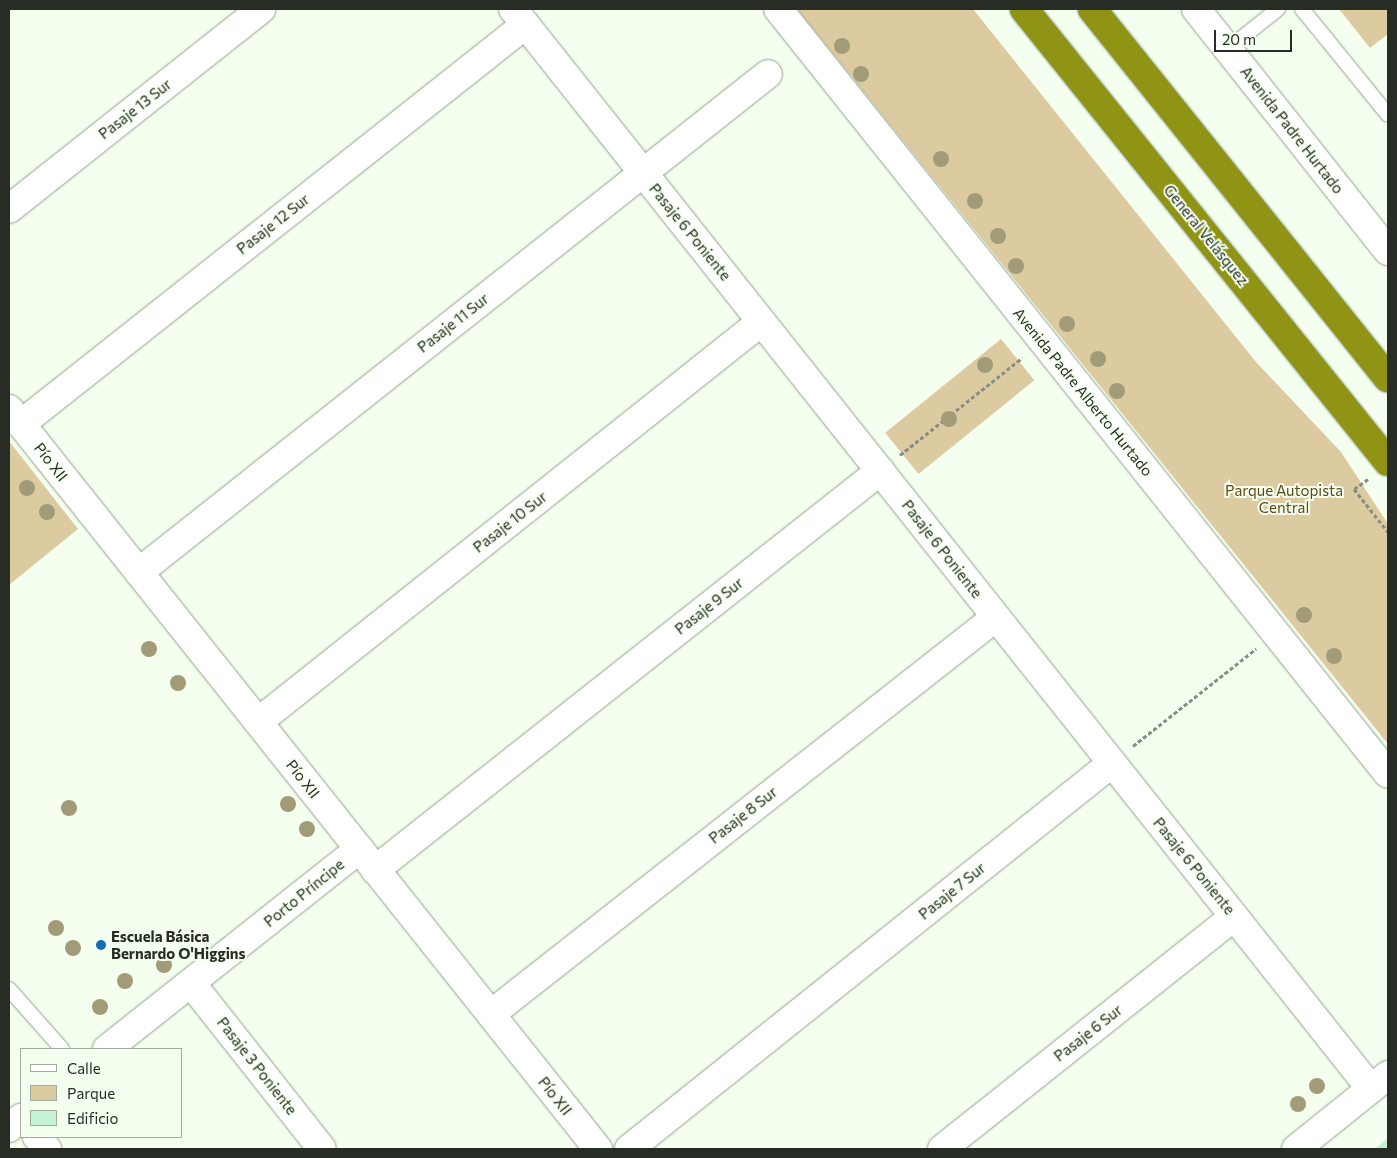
<!DOCTYPE html>
<html>
<head>
<meta charset="utf-8">
<style>
  body { margin:0 }
  #map { position:relative; width:1397px; height:1158px; overflow:hidden; background:#f5fff0; font-family:Commissioner,sans-serif }
  div>[style] { position:absolute }
  [style*='--x'] { left:calc(var(--x)*1px); top:calc(var(--y)*1px); width:calc(var(--w)*1px); rotate:calc(var(--a)*1deg) }
  .green>* { inset:0; background:#dccba1; transform-origin:0 0 }
  .building>* { inset:0; background:#c3f2d5 }
  .path>* { height:3px; margin-top:-1.5px; transform-origin:0; background:repeating-linear-gradient(90deg,#878f83 0 4px,transparent 0 6.5px) }
  .roads { filter:drop-shadow(0 0 1px #92a18b) drop-shadow(0 0 1px #92a18b) }
  .service>* { height:14px; margin:-7px; padding:0 7px; transform-origin:7px; border-radius:7px; background:#fff }
  .minor>* { height:28px; margin:-14px; padding:0 14px; transform-origin:14px; border-radius:14px; background:#fff }
  .tertiary>* { height:28px; margin:-14px; padding:0 14px; transform-origin:14px; border-radius:14px; background:#fff }
  .secondary>* { height:28px; margin:-14px; padding:0 14px; transform-origin:14px; border-radius:14px; background:#fff }
  .motorway>* { height:28px; margin:-14px; padding:0 14px; transform-origin:14px; border-radius:14px; background:#8f9415 }
  .trees>* { width:16px; height:16px; margin:-8px; border-radius:50%; background:#a19b78 }
  .dots>* { width:14px; height:14px; translate:-50% -50%; box-sizing:border-box; border:2px solid #f5fff0; border-radius:50% }
  span { translate:-50% -50%; white-space:nowrap; text-align:center; line-height:1.15; -webkit-text-stroke:4px #f5fff0; paint-order:stroke }
  .street-label { font-size:15px; color:#272d24 }
  .park-label { font-size:15px; color:#5d4a16 }
  .poi-label { font-size:15px; color:#272d24; font-weight:700 }
  .left { translate:0 -50%; text-align:left }
  .frame { position:absolute; inset:0; border:10px solid #272d24; pointer-events:none }
  .legend { position:absolute; left:20px; top:1048px; width:162px; height:90px; box-sizing:border-box; background:#f5fff0; border:1px solid #a3ab9e; margin:0; padding:6px 9px; list-style:none; font-size:15px; color:#272d24 }
  .legend li { display:flex; align-items:center; gap:10px; height:25px }
  .legend b { width:25px; border:1px solid #a3ab9e }
  .scale { position:absolute; left:1214px; top:30px; width:78px; height:22px; box-sizing:border-box; border:2px solid #272d24; border-top:0; padding-left:6px; font-size:15px; line-height:18px; white-space:nowrap; color:#272d24; -webkit-text-stroke:4px #f5fff0; paint-order:stroke }
</style>
</head>
<body>
<div id="map">
  <div class="green">
    <div style="clip-path:polygon(797px 9px,973px 9px,1256px 362px,1341px 452px,1388px 524px,1388px 744px)"></div>
    <div style="clip-path:polygon(1339px 9px,1388px 9px,1388px 34px,1370px 48px)"></div>
    <div style="left:1001px;top:339px;width:53px;height:149px;rotate:51deg"></div>
    <div style="clip-path:polygon(9px 441px,78px 529px,9px 585px)"></div>
  </div>
  <div class="building">
    <div style="clip-path:polygon(1388px 1138px,1388px 1149px,1375px 1149px)"></div>
  </div>
  <div class="path">
    <div style="--x:900;--y:455;--w:156;--a:-38.5"></div>
    <div style="--x:1368;--y:479;--w:17;--a:144"></div>
    <div style="--x:1354;--y:489;--w:55;--a:51.7"></div>
    <div style="--x:1133;--y:746;--w:157;--a:-38.3"></div>
  </div>
  <div class="roads">
    <div class="service">
      <div style="--x:1302;--y:9;--w:136;--a:50.9"></div>
      <div style="--x:1228;--y:49;--w:64;--a:-38.7"></div>
      <div style="--x:9;--y:989;--w:80;--a:48.5"></div>
    </div>
    <div class="minor">
      <div style="--x:513;--y:9;--w:1379;--a:51.53"></div>
      <div style="--x:9;--y:209;--w:322;--a:-38.4"></div>
      <div style="--x:9;--y:409;--w:946;--a:51.48"></div>
      <div style="--x:21;--y:424;--w:643;--a:-38.37"></div>
      <div style="--x:139;--y:572;--w:802;--a:-38.37"></div>
      <div style="--x:258;--y:722;--w:643;--a:-38.49"></div>
      <div style="--x:375;--y:870;--w:644;--a:-38.31"></div>
      <div style="--x:191;--y:983;--w:211;--a:51.7"></div>
      <div style="--x:491;--y:1014;--w:642;--a:-38.17"></div>
      <div style="--x:107;--y:1049;--w:322;--a:-38.4"></div>
      <div style="--x:9;--y:1128;--w:16;--a:-40"></div>
      <div style="--x:37;--y:1137;--w:16;--a:50"></div>
      <div style="--x:629;--y:1149;--w:618;--a:-38.63"></div>
      <div style="--x:942;--y:1149;--w:373;--a:-38.5"></div>
    </div>
    <div class="tertiary">
      <div style="--x:778;--y:9;--w:978;--a:51.43"></div>
      <div style="--x:1296;--y:1149;--w:118;--a:-38.8"></div>
    </div>
    <div class="secondary">
      <div style="--x:1196;--y:9;--w:309;--a:51.6"></div>
    </div>
    <div class="motorway">
      <div style="--x:1024;--y:9;--w:581;--a:51.22"></div>
      <div style="--x:1092;--y:9;--w:473;--a:51.3"></div>
    </div>
  </div>
  <div class="trees">
    <div style="left:842px;top:46px"></div>
    <div style="left:861px;top:74px"></div>
    <div style="left:941px;top:159px"></div>
    <div style="left:975px;top:201px"></div>
    <div style="left:998px;top:236px"></div>
    <div style="left:1016px;top:266px"></div>
    <div style="left:1067px;top:324px"></div>
    <div style="left:1098px;top:359px"></div>
    <div style="left:985px;top:365px"></div>
    <div style="left:1117px;top:391px"></div>
    <div style="left:949px;top:419px"></div>
    <div style="left:27px;top:488px"></div>
    <div style="left:47px;top:512px"></div>
    <div style="left:1304px;top:615px"></div>
    <div style="left:149px;top:649px"></div>
    <div style="left:1334px;top:656px"></div>
    <div style="left:178px;top:683px"></div>
    <div style="left:288px;top:804px"></div>
    <div style="left:69px;top:808px"></div>
    <div style="left:307px;top:829px"></div>
    <div style="left:56px;top:928px"></div>
    <div style="left:73px;top:948px"></div>
    <div style="left:164px;top:965px"></div>
    <div style="left:125px;top:981px"></div>
    <div style="left:100px;top:1007px"></div>
    <div style="left:1317px;top:1086px"></div>
    <div style="left:1298px;top:1104px"></div>
  </div>
  <div class="dots">
    <div style="left:101px;top:945px;background:#0f6cb9"></div>
  </div>
  <div class="street-label">
    <span style="left:135px;top:109px;rotate:-38deg">Pasaje 13 Sur</span>
    <span style="left:1292px;top:130px;rotate:52deg">Avenida Padre Hurtado</span>
    <span style="left:273px;top:224px;rotate:-38deg">Pasaje 12 Sur</span>
    <span style="left:690px;top:232px;rotate:51deg">Pasaje 6 Poniente</span>
    <span style="left:1206px;top:235px;rotate:51deg">General Velásquez</span>
    <span style="left:453px;top:323px;rotate:-38deg">Pasaje 11 Sur</span>
    <span style="left:1083px;top:392px;rotate:51deg">Avenida Padre Alberto Hurtado</span>
    <span style="left:51px;top:462px;rotate:52deg">Pío XII</span>
    <span style="left:510px;top:522px;rotate:-38deg">Pasaje 10 Sur</span>
    <span style="left:942px;top:549px;rotate:52deg">Pasaje 6 Poniente</span>
    <span style="left:709px;top:606px;rotate:-38deg">Pasaje 9 Sur</span>
    <span style="left:303px;top:779px;rotate:52deg">Pío XII</span>
    <span style="left:743px;top:815px;rotate:-38deg">Pasaje 8 Sur</span>
    <span style="left:1194px;top:866px;rotate:51deg">Pasaje 6 Poniente</span>
    <span style="left:952px;top:891px;rotate:-39deg">Pasaje 7 Sur</span>
    <span style="left:304px;top:893px;rotate:-39deg">Porto Príncipe</span>
    <span style="left:1088px;top:1033px;rotate:-38deg">Pasaje 6 Sur</span>
    <span style="left:257px;top:1066px;rotate:52deg">Pasaje 3 Poniente</span>
    <span style="left:555px;top:1096px;rotate:52deg">Pío XII</span>
  </div>
  <div class="park-label">
    <span style="left:1284px;top:499px">Parque Autopista<br>Central</span>
  </div>
  <div class="poi-label">
    <span class="left" style="left:111px;top:945px">Escuela Básica<br>Bernardo O'Higgins</span>
  </div>
  <div class="frame"></div>
  <ul class="legend">
  <li><b style="height:6px;background:#fff"></b>Calle</li>
  <li><b style="height:14px;background:#dccba1"></b>Parque</li>
  <li><b style="height:14px;background:#c3f2d5"></b>Edificio</li>
  </ul>
  <div class="scale">20 m</div>
</div>
</body>
</html>
